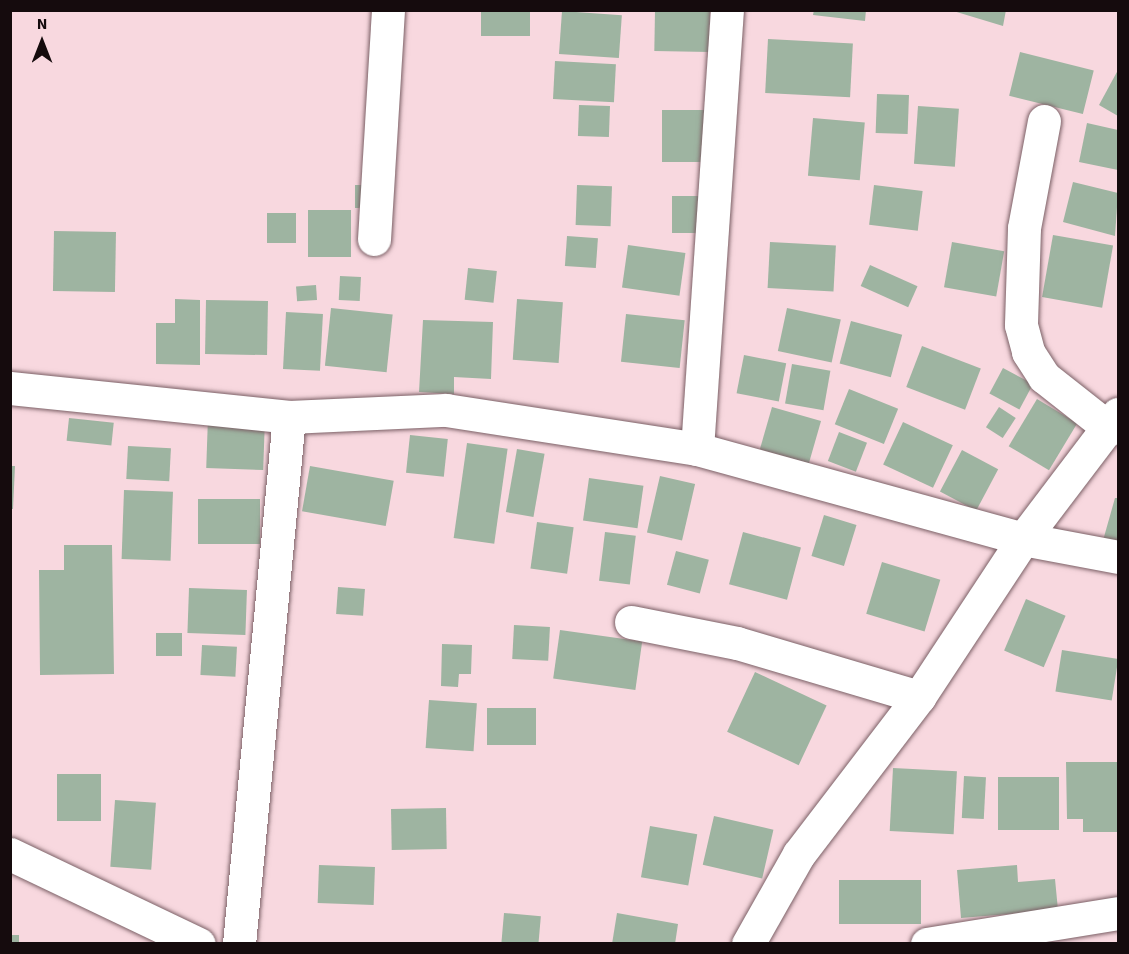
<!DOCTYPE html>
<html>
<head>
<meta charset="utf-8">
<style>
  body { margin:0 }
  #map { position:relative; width:1129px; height:954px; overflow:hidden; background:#f8d8df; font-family:"Source Sans 3",sans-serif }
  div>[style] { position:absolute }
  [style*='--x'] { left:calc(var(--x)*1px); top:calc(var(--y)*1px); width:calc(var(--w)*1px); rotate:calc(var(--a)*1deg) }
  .building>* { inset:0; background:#9eb4a1; transform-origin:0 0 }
  .roads { filter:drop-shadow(0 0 2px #7b6066) drop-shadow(0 0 2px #7b6066) }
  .street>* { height:33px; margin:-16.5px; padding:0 16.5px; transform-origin:16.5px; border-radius:16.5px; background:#fff }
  span { translate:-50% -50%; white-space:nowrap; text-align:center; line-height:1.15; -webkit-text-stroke:4.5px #f8d8df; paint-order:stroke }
  .frame { position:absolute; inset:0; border:12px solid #150b0d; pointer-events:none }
  .north { position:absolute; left:12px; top:12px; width:60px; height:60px; -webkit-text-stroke:4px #f8d8df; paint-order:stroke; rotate:0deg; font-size:16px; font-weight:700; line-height:24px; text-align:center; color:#150b0d }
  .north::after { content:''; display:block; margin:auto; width:21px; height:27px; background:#150b0d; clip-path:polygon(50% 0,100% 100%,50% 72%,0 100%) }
</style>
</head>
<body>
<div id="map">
  <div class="building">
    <div style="left:481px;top:10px;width:49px;height:26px"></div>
    <div style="clip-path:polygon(814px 10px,866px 10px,865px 21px,813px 15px)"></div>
    <div style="clip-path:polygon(950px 10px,1006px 10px,1003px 26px)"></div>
    <div style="left:562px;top:11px;width:60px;height:43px;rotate:4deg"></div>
    <div style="left:655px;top:11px;width:55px;height:40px;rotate:1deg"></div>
    <div style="left:768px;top:39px;width:85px;height:54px;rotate:3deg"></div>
    <div style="left:1020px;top:52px;width:76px;height:45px;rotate:14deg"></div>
    <div style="left:555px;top:61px;width:61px;height:38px;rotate:3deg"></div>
    <div style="clip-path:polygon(1118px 70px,1118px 116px,1099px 105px)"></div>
    <div style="left:877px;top:94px;width:32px;height:39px;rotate:2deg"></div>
    <div style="left:579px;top:105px;width:31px;height:31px;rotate:2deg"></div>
    <div style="left:918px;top:106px;width:41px;height:58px;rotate:4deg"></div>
    <div style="left:662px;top:110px;width:42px;height:52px"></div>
    <div style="left:813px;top:118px;width:52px;height:58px;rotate:5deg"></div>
    <div style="clip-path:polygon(1087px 123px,1118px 130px,1118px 170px,1079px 162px)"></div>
    <div style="clip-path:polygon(1073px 182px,1118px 193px,1115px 236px,1063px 222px)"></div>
    <div style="left:355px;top:185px;width:19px;height:23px"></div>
    <div style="left:577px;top:185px;width:35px;height:40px;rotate:2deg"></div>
    <div style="left:874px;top:185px;width:49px;height:40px;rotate:7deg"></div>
    <div style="left:672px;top:196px;width:28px;height:37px"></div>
    <div style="left:308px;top:210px;width:43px;height:47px"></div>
    <div style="left:267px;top:213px;width:29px;height:30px"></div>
    <div style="left:54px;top:231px;width:62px;height:60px;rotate:1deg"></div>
    <div style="left:1053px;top:235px;width:61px;height:63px;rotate:10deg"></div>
    <div style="left:567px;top:236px;width:31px;height:30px;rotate:4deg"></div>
    <div style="left:770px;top:242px;width:66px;height:46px;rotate:3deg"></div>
    <div style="left:952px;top:242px;width:53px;height:46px;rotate:10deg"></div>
    <div style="left:628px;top:245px;width:58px;height:43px;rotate:8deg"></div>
    <div style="left:870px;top:265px;width:52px;height:23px;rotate:24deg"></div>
    <div style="left:468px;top:268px;width:29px;height:32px;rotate:6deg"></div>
    <div style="left:340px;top:276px;width:21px;height:24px;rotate:3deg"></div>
    <div style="left:316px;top:285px;width:15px;height:20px;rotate:86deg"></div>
    <div style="clip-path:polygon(175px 299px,200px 300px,200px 365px,156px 364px,156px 323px,175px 323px)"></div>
    <div style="left:517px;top:299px;width:46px;height:61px;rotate:4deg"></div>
    <div style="left:206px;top:300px;width:62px;height:54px;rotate:1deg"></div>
    <div style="left:331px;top:308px;width:62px;height:58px;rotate:6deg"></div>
    <div style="left:787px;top:308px;width:55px;height:44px;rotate:12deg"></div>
    <div style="left:286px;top:312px;width:37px;height:57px;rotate:3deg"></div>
    <div style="left:626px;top:314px;width:59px;height:48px;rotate:6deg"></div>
    <div style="clip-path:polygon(423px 320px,493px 322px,491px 379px,454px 377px,454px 394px,419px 392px)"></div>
    <div style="left:851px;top:321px;width:53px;height:44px;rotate:15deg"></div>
    <div style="left:922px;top:346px;width:63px;height:44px;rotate:21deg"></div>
    <div style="left:744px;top:355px;width:43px;height:39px;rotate:11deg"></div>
    <div style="left:792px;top:364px;width:39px;height:40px;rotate:10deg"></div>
    <div style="left:1003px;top:368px;width:34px;height:29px;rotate:28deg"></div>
    <div style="left:849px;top:389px;width:53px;height:38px;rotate:22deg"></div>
    <div style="left:1037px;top:399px;width:47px;height:55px;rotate:31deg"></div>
    <div style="left:772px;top:407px;width:51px;height:44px;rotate:16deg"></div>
    <div style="left:999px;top:407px;width:20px;height:24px;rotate:33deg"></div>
    <div style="left:208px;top:417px;width:57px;height:51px;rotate:2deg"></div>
    <div style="left:69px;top:418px;width:45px;height:23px;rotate:6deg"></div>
    <div style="left:903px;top:422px;width:55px;height:47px;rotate:25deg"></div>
    <div style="left:839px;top:432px;width:30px;height:31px;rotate:21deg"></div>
    <div style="left:410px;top:435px;width:38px;height:38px;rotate:6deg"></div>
    <div style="left:467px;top:443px;width:41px;height:96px;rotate:8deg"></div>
    <div style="left:128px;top:446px;width:43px;height:33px;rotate:3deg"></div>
    <div style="left:517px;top:449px;width:28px;height:64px;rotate:10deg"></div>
    <div style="left:962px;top:450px;width:41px;height:47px;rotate:28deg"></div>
    <div style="clip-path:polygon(10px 466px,15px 466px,13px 509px,10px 509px)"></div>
    <div style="left:310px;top:466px;width:85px;height:46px;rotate:10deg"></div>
    <div style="left:660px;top:476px;width:36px;height:58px;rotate:13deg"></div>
    <div style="left:589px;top:478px;width:55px;height:43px;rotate:8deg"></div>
    <div style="left:124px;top:490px;width:49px;height:69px;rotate:2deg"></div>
    <div style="clip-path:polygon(1115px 498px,1118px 498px,1118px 548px,1102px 544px)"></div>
    <div style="left:198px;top:499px;width:62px;height:45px"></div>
    <div style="left:824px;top:515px;width:34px;height:43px;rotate:17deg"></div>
    <div style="left:537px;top:522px;width:37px;height:47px;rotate:8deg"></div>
    <div style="left:605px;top:532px;width:31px;height:49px;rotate:7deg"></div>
    <div style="left:743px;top:532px;width:60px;height:54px;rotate:15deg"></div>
    <div style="clip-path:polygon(64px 545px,112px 545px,114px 674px,40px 675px,39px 570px,64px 570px)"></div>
    <div style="left:676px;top:551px;width:34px;height:35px;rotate:15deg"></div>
    <div style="left:882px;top:562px;width:61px;height:54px;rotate:17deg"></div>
    <div style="left:338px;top:587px;width:27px;height:27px;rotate:4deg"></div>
    <div style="left:189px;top:588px;width:58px;height:45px;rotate:2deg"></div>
    <div style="left:1026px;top:599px;width:43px;height:56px;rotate:23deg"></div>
    <div style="left:514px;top:625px;width:36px;height:34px;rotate:3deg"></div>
    <div style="left:560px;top:630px;width:83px;height:49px;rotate:8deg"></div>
    <div style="left:156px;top:633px;width:26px;height:23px"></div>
    <div style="clip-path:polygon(442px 644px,472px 645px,471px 674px,459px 674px,458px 687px,441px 686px)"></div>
    <div style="left:202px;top:645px;width:35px;height:30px;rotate:3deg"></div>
    <div style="left:1062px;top:650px;width:57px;height:42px;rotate:9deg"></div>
    <div style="left:755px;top:672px;width:79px;height:66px;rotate:25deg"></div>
    <div style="left:429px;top:700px;width:48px;height:48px;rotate:4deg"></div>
    <div style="left:536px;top:708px;width:37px;height:49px;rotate:90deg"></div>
    <div style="clip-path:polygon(1066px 762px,1118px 762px,1118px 832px,1083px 832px,1083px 819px,1067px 819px)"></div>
    <div style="left:893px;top:768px;width:64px;height:63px;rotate:3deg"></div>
    <div style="left:57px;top:774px;width:44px;height:47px"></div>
    <div style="left:964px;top:776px;width:22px;height:42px;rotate:3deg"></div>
    <div style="left:998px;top:777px;width:61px;height:53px"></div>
    <div style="left:115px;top:800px;width:41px;height:67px;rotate:4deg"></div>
    <div style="left:446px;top:808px;width:41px;height:55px;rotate:89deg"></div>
    <div style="left:714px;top:816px;width:61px;height:50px;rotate:13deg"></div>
    <div style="left:650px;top:826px;width:48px;height:52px;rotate:10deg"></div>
    <div style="left:319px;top:865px;width:56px;height:38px;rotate:2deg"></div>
    <div style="clip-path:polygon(1017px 865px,1018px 882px,1055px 879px,1058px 910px,961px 918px,957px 870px)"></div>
    <div style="left:839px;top:880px;width:82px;height:44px"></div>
    <div style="left:504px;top:913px;width:37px;height:31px;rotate:5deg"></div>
    <div style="clip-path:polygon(617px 913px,678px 924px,675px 944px,612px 944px)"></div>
    <div style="left:10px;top:935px;width:9px;height:9px"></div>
  </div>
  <div class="roads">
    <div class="street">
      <div style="--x:1044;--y:121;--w:109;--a:100.6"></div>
      <div style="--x:1024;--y:228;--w:97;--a:91.8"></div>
      <div style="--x:1021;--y:325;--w:28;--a:75"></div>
      <div style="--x:1028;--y:352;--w:30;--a:57"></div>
      <div style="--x:1044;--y:377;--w:84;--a:38.2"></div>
      <div style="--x:374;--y:239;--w:229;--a:-86.5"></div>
      <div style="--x:10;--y:388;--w:281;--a:5.9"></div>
      <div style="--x:289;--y:417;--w:157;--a:-2.6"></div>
      <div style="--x:446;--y:410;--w:254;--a:8.8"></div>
      <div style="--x:697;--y:449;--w:338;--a:15.4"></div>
      <div style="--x:1023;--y:539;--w:97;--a:10.7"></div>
      <div style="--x:697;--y:449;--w:440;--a:-86.1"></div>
      <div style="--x:631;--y:622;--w:108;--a:11.2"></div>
      <div style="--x:737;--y:643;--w:190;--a:16.5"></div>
      <div style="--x:10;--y:854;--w:209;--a:25.5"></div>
      <div style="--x:239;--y:944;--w:529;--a:-84.58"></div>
      <div style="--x:748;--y:944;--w:103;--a:-60.5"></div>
      <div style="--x:799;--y:854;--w:198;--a:-52.6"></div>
      <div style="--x:919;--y:697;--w:189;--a:-56.6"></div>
      <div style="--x:1023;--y:539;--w:157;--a:-52.8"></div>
      <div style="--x:927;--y:944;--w:193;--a:-9.2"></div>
    </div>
  </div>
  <div class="frame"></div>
  <div class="north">N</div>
</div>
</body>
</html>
